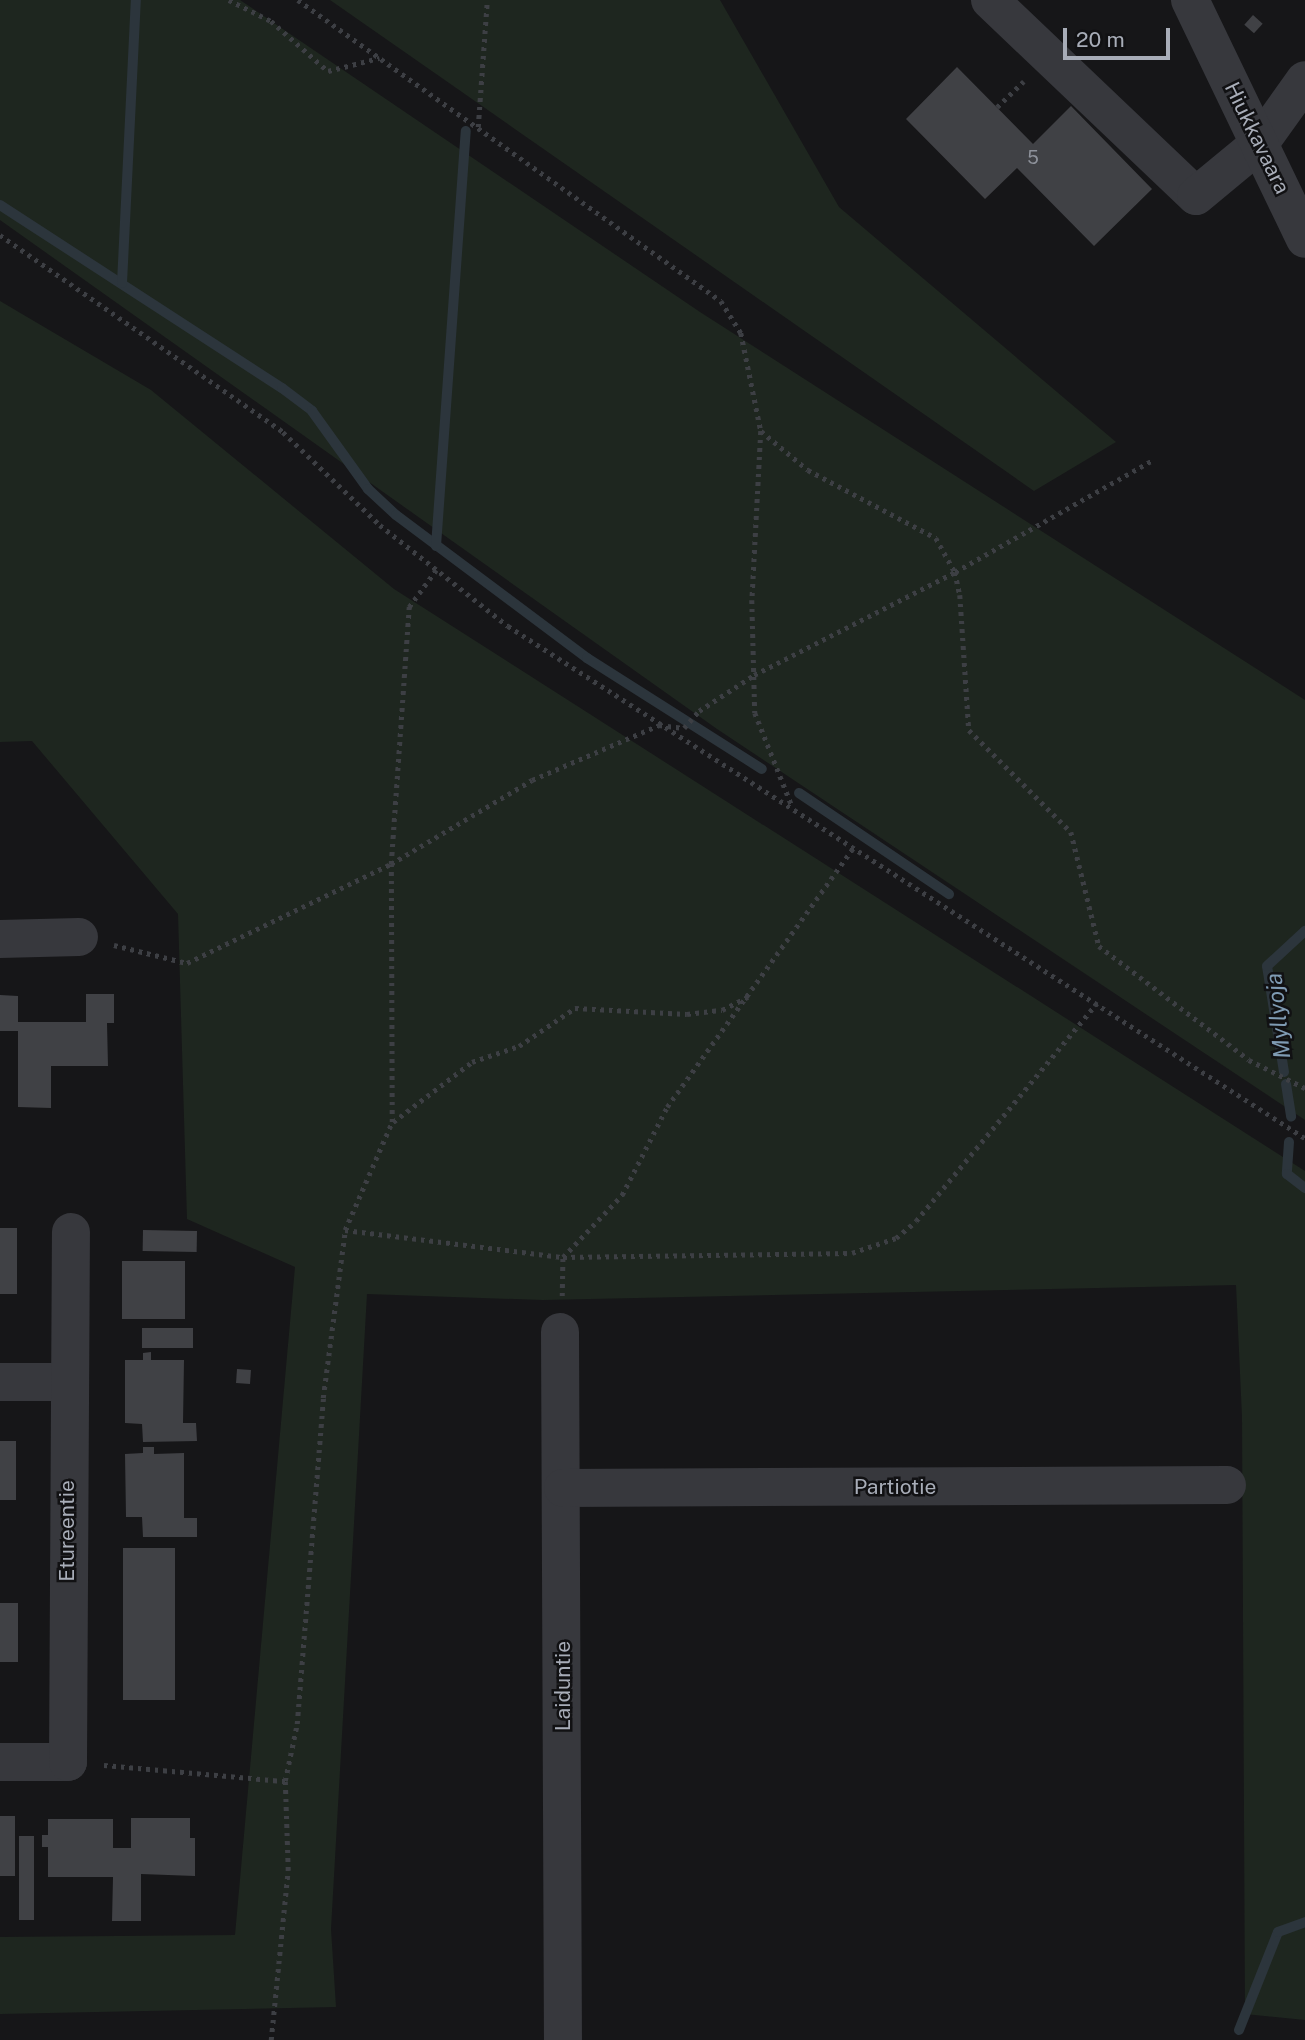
<!DOCTYPE html>
<html>
<head>
<meta charset="utf-8">
<style>
  body { margin:0 }
  #map { position:relative; width:1305px; height:2040px; overflow:hidden; background:#161618; font-family:"Public Sans",sans-serif }
  div>[style] { position:absolute }
  [style*='--x'] { left:calc(var(--x)*1px); top:calc(var(--y)*1px); width:calc(var(--w)*1px); rotate:calc(var(--a)*1deg) }
  .green>* { inset:0; background:#1e261f }
  .stream>* { height:10px; margin:-5px; padding:0 5px; transform-origin:5px; border-radius:5px; background:#2c353c }
  .building>* { inset:0; background:#404145; transform-origin:0 0 }
  .path>* { height:4.5px; margin-top:-2.25px; transform-origin:0; background:repeating-linear-gradient(90deg,#3d3f44 0 3.5px,transparent 0 8.5px) }
  .minor>* { height:38px; margin:-19px; padding:0 19px; transform-origin:19px; border-radius:19px; background:#37383d }
  span { translate:-50% -50%; white-space:nowrap; text-align:center; line-height:1.15; -webkit-text-stroke:5px #111113; paint-order:stroke }
  .number-label { font-size:18px; color:#8e929b }
  .number-label span { -webkit-text-stroke-width:0 }
  .street-label { font-size:21px; color:#a8adb8 }
  .water-label { font-size:23px; color:#7f9bb3; font-style:italic }
  .scale { position:absolute; left:1063px; top:28px; width:107px; height:32px; box-sizing:border-box; border:4px solid #a8adb8; border-top:0; padding-left:9px; font-size:21px; line-height:24px; white-space:nowrap; color:#a8adb8; -webkit-text-stroke:5px #111113; paint-order:stroke }
</style>
</head>
<body>
<div id="map">
  <div class="green">
    <div style="clip-path:polygon(0 0,240px 0,700px 312px,1305px 700px,1305px 1120px,717px 729px,0 220px)"></div>
    <div style="clip-path:polygon(330px 0,720px 0,839px 207px,1116px 442px,1034px 491px)"></div>
    <div style="clip-path:polygon(0 301px,151px 390px,394px 589px,1305px 1171px,1305px 2020px,1245px 2014px,1242px 1417px,1236px 1285px,543px 1300px,367px 1294px,331px 1929px,336px 2007px,0 2014px,0 1937px,235px 1935px,295px 1267px,187px 1219px,178px 914px,32px 741px,0 742px)"></div>
  </div>
  <div class="stream">
    <div style="--x:0;--y:205;--w:336;--a:33"></div>
    <div style="--x:282;--y:388;--w:38;--a:37"></div>
    <div style="--x:312;--y:411;--w:96;--a:54.3"></div>
    <div style="--x:368;--y:489;--w:38;--a:43"></div>
    <div style="--x:396;--y:515;--w:239;--a:36.8"></div>
    <div style="--x:587;--y:658;--w:207;--a:32.4"></div>
    <div style="--x:122;--y:283;--w:283;--a:-87.2"></div>
    <div style="--x:436;--y:546;--w:416;--a:-85.9"></div>
    <div style="--x:799;--y:793;--w:181;--a:34"></div>
    <div style="--x:1284;--y:1072;--w:107;--a:-99.1"></div>
    <div style="--x:1267;--y:966;--w:52;--a:-42.6"></div>
    <div style="--x:1286;--y:1084;--w:33;--a:81"></div>
    <div style="--x:1289;--y:1142;--w:32;--a:94"></div>
    <div style="--x:1287;--y:1174;--w:23;--a:38"></div>
    <div style="--x:1239;--y:2030;--w:105;--a:-68.3"></div>
    <div style="--x:1278;--y:1932;--w:29;--a:-20"></div>
  </div>
  <div class="building">
    <div style="left:1253px;top:15px;width:13px;height:13px;rotate:42deg"></div>
    <div style="clip-path:polygon(957px 67px,1033px 144px,1071px 106px,1152px 189px,1094px 246px,1017px 168px,985px 199px,906px 119px)"></div>
    <div style="clip-path:polygon(86px 994px,114px 994px,114px 1023px,107px 1023px,108px 1066px,51px 1066px,51px 1108px,18px 1107px,18px 1031px,0 1031px,0 995px,18px 996px,18px 1022px,86px 1022px)"></div>
    <div style="left:0;top:1228px;width:17px;height:66px"></div>
    <div style="left:143px;top:1230px;width:54px;height:21px;rotate:1deg"></div>
    <div style="left:122px;top:1261px;width:63px;height:58px"></div>
    <div style="left:193px;top:1328px;width:20px;height:51px;rotate:90deg"></div>
    <div style="clip-path:polygon(151px 1352px,151px 1360px,184px 1360px,183px 1423px,196px 1423px,197px 1441px,143px 1442px,142px 1424px,125px 1423px,125px 1360px,143px 1360px,143px 1353px)"></div>
    <div style="left:237px;top:1369px;width:14px;height:14px;rotate:4deg"></div>
    <div style="left:0;top:1441px;width:16px;height:59px"></div>
    <div style="clip-path:polygon(143px 1447px,154px 1447px,154px 1454px,184px 1453px,184px 1518px,197px 1518px,197px 1537px,143px 1537px,142px 1517px,126px 1517px,125px 1454px,143px 1453px)"></div>
    <div style="left:123px;top:1548px;width:52px;height:152px"></div>
    <div style="left:0;top:1603px;width:18px;height:59px"></div>
    <div style="left:0;top:1816px;width:15px;height:60px"></div>
    <div style="clip-path:polygon(131px 1818px,190px 1818px,190px 1838px,195px 1838px,195px 1876px,141px 1874px,141px 1921px,112px 1921px,113px 1877px,48px 1877px,48px 1847px,42px 1847px,42px 1835px,48px 1835px,48px 1819px,113px 1819px,113px 1848px,131px 1848px)"></div>
    <div style="left:19px;top:1836px;width:15px;height:84px"></div>
  </div>
  <div class="path">
    <div style="--x:229;--y:0;--w:47;--a:26.6"></div>
    <div style="--x:271;--y:21;--w:76;--a:41.3"></div>
    <div style="--x:328;--y:71;--w:53;--a:-14.3"></div>
    <div style="--x:298;--y:0;--w:519;--a:35.44"></div>
    <div style="--x:721;--y:301;--w:38;--a:58"></div>
    <div style="--x:741;--y:333;--w:100;--a:78.5"></div>
    <div style="--x:761;--y:431;--w:169;--a:93"></div>
    <div style="--x:752;--y:600;--w:113;--a:88.5"></div>
    <div style="--x:755;--y:713;--w:100;--a:68.3"></div>
    <div style="--x:997;--y:107;--w:37;--a:-44"></div>
    <div style="--x:478;--y:127;--w:127;--a:-85.9"></div>
    <div style="--x:0;--y:235;--w:345;--a:34.8"></div>
    <div style="--x:283;--y:432;--w:134;--a:43.8"></div>
    <div style="--x:380;--y:525;--w:163;--a:38.3"></div>
    <div style="--x:508;--y:626;--w:947;--a:32.72"></div>
    <div style="--x:761;--y:431;--w:61;--a:39.7"></div>
    <div style="--x:808;--y:470;--w:145;--a:28"></div>
    <div style="--x:936;--y:538;--w:39;--a:61"></div>
    <div style="--x:955;--y:572;--w:24;--a:78"></div>
    <div style="--x:960;--y:595;--w:135;--a:86.2"></div>
    <div style="--x:969;--y:730;--w:144;--a:45"></div>
    <div style="--x:1071;--y:832;--w:117;--a:76.2"></div>
    <div style="--x:1099;--y:946;--w:188;--a:37.2"></div>
    <div style="--x:1249;--y:1060;--w:63;--a:26.6"></div>
    <div style="--x:114;--y:945;--w:75;--a:13.9"></div>
    <div style="--x:187;--y:963;--w:227;--a:-25.9"></div>
    <div style="--x:391;--y:864;--w:164;--a:-30.8"></div>
    <div style="--x:532;--y:780;--w:138;--a:-23.4"></div>
    <div style="--x:659;--y:725;--w:25;--a:7"></div>
    <div style="--x:684;--y:728;--w:23;--a:-49"></div>
    <div style="--x:699;--y:711;--w:66;--a:-33.2"></div>
    <div style="--x:754;--y:675;--w:226;--a:-27.1"></div>
    <div style="--x:955;--y:572;--w:227;--a:-29.5"></div>
    <div style="--x:393;--y:1122;--w:99;--a:-37.2"></div>
    <div style="--x:472;--y:1062;--w:50;--a:-18.8"></div>
    <div style="--x:519;--y:1046;--w:68;--a:-34.2"></div>
    <div style="--x:575;--y:1008;--w:112;--a:3.1"></div>
    <div style="--x:687;--y:1014;--w:35;--a:-7"></div>
    <div style="--x:722;--y:1010;--w:29;--a:-27"></div>
    <div style="--x:345;--y:1230;--w:220;--a:7.1"></div>
    <div style="--x:563;--y:1257;--w:289;--a:-0.8"></div>
    <div style="--x:852;--y:1253;--w:46;--a:-18.8"></div>
    <div style="--x:896;--y:1238;--w:26;--a:-40"></div>
    <div style="--x:916;--y:1221;--w:283;--a:-50.3"></div>
    <div style="--x:562;--y:1296;--w:39;--a:-89"></div>
    <div style="--x:563;--y:1257;--w:86;--a:-46.4"></div>
    <div style="--x:622;--y:1195;--w:99;--a:-62.9"></div>
    <div style="--x:667;--y:1107;--w:322;--a:-54.3"></div>
    <div style="--x:104;--y:1765;--w:182;--a:5.1"></div>
    <div style="--x:271;--y:2040;--w:171;--a:-84.3"></div>
    <div style="--x:288;--y:1870;--w:89;--a:-91.9"></div>
    <div style="--x:285;--y:1781;--w:58;--a:-78.1"></div>
    <div style="--x:297;--y:1724;--w:327;--a:-85.4"></div>
    <div style="--x:323;--y:1398;--w:169;--a:-82.5"></div>
    <div style="--x:345;--y:1230;--w:118;--a:-66.5"></div>
    <div style="--x:392;--y:1122;--w:258;--a:-90.2"></div>
    <div style="--x:391;--y:864;--w:258;--a:-86"></div>
    <div style="--x:409;--y:607;--w:46;--a:-53.9"></div>
  </div>
  <div class="minor">
    <div style="--x:990;--y:0;--w:284;--a:43.6"></div>
    <div style="--x:1196;--y:196;--w:83;--a:-39.6"></div>
    <div style="--x:1260;--y:143;--w:77;--a:-54.5"></div>
    <div style="--x:1190;--y:0;--w:265;--a:64.3"></div>
    <div style="--x:0;--y:939;--w:79;--a:-1.5"></div>
    <div style="--x:560;--y:1332;--w:708;--a:89.76"></div>
    <div style="--x:0;--y:1382;--w:67;--a:0"></div>
    <div style="--x:563;--y:1488;--w:664;--a:-0.26"></div>
    <div style="--x:0;--y:1762;--w:68;--a:0"></div>
    <div style="--x:68;--y:1762;--w:530;--a:-89.68"></div>
  </div>
  <div class="number-label">
    <span style="left:1033px;top:158px">5</span>
  </div>
  <div class="street-label">
    <span style="left:1257px;top:138px;rotate:64deg">Hiukkavaara</span>
    <span style="left:895px;top:1487px">Partiotie</span>
    <span style="left:67px;top:1531px;rotate:-90deg">Etureentie</span>
    <span style="left:563px;top:1686px;rotate:-90deg">Laiduntie</span>
  </div>
  <div class="water-label">
    <span style="left:1278px;top:1016px;rotate:-96deg">Myllyoja</span>
  </div>
  <div class="scale">20 m</div>
</div>
</body>
</html>
